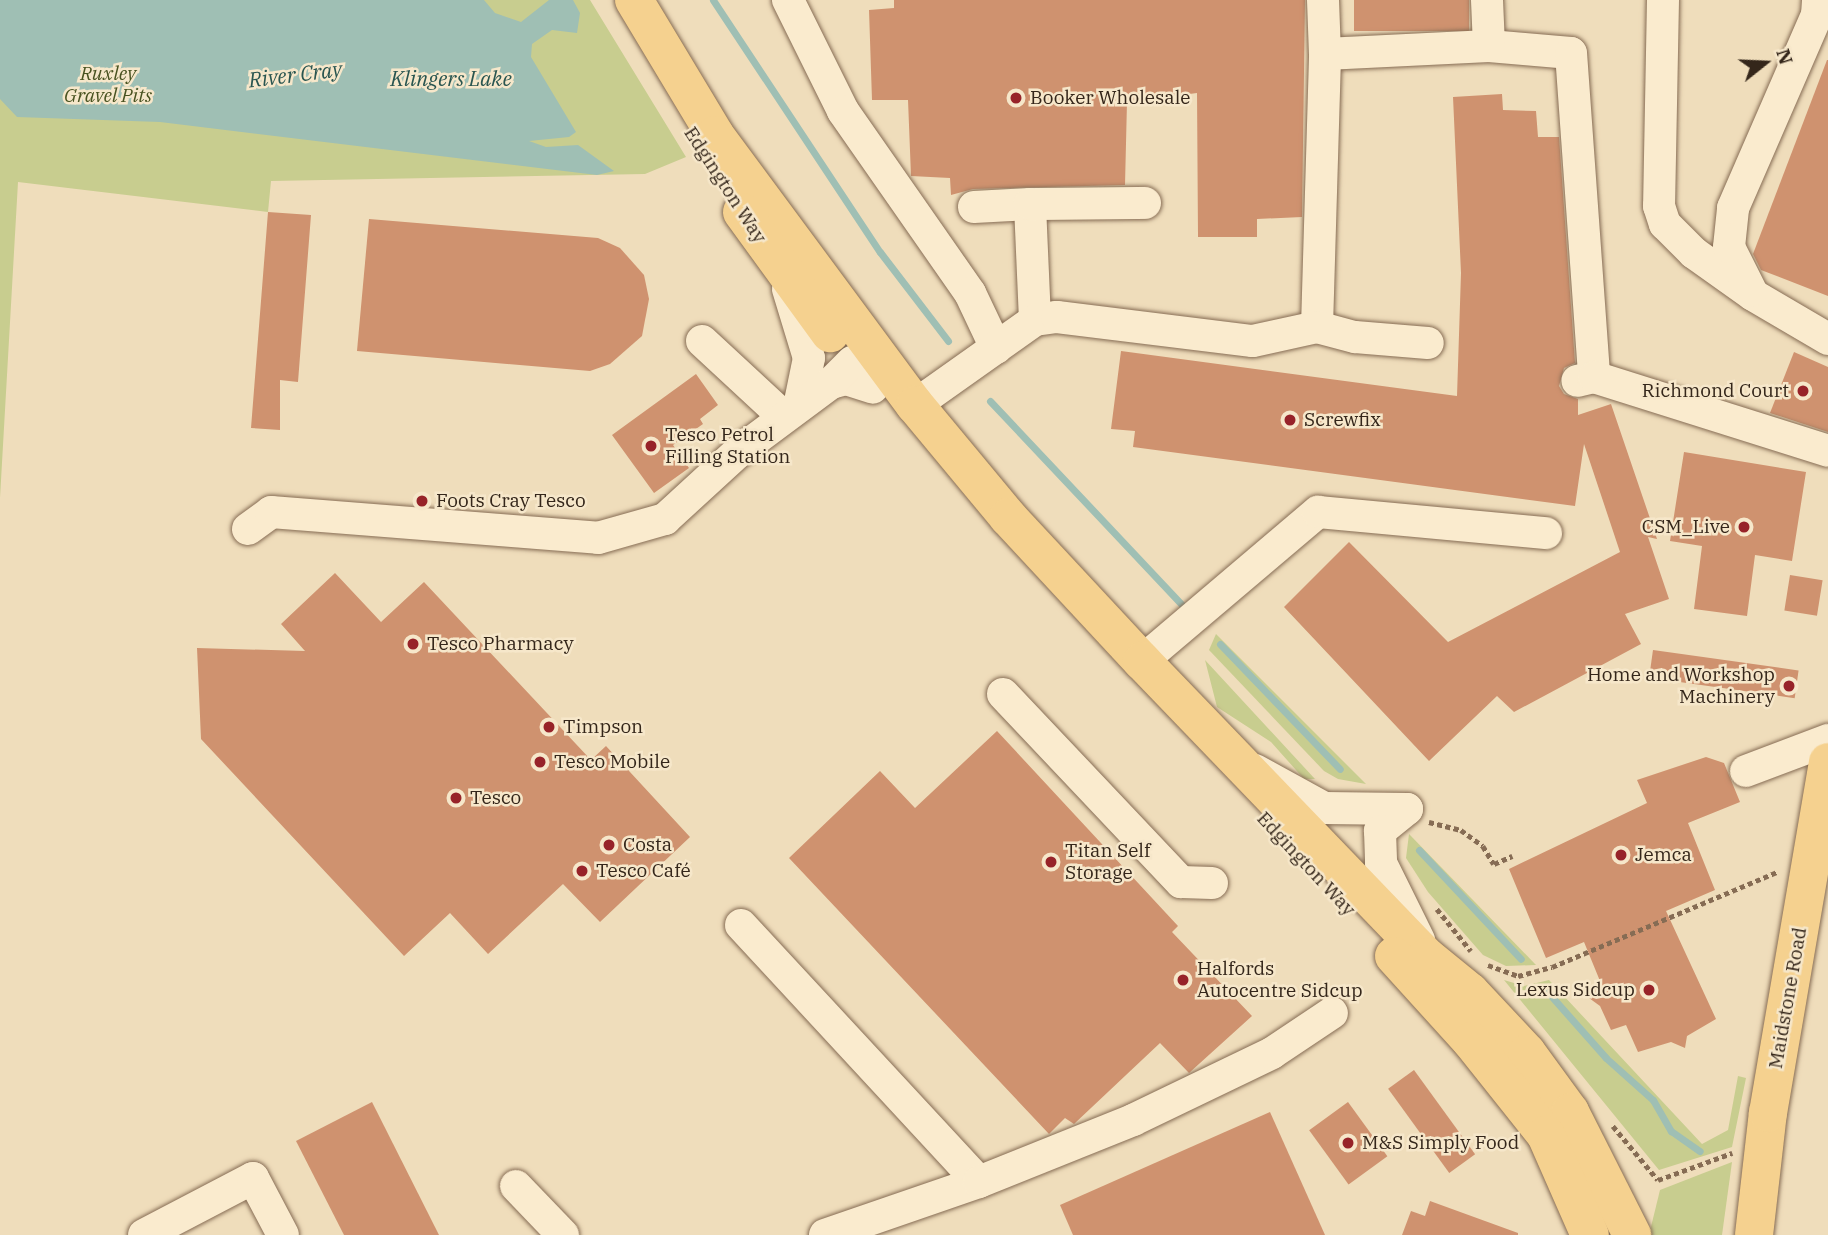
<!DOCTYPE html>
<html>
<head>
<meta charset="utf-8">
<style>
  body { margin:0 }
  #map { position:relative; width:1828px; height:1235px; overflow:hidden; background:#efddbb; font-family:"IBM Plex Serif",serif }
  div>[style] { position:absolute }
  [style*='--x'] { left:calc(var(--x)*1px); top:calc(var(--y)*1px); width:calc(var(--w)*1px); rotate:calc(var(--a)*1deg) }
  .green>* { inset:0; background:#c8cd8f }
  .water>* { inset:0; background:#9fbfb4 }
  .stream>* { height:7px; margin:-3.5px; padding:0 3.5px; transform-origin:3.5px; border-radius:3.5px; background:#9fbfb4 }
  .building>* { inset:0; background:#cf926f; transform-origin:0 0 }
  .path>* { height:4.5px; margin-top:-2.25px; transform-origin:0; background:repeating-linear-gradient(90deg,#866c54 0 5px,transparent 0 8.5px) }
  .roads { filter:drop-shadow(0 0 2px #866c54) drop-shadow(0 0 2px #866c54) }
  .minor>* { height:32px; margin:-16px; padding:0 16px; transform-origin:16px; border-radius:16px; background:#faebce }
  .major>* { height:38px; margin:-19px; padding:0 19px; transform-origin:19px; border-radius:19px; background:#f5d18f }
  .dots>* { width:19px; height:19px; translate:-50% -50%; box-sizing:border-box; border:4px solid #f6e7ca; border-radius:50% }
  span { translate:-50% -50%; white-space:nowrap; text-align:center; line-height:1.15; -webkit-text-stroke:5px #f6e7ca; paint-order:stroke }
  .park-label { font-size:19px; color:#485220; font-style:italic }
  .poi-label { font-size:19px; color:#34261a }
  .left { translate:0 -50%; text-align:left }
  .right { translate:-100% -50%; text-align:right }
  .street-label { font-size:19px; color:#34261a }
  .water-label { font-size:21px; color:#295550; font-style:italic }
  .north { position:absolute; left:1730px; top:28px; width:70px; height:70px; -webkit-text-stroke:5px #f6e7ca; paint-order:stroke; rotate:72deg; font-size:19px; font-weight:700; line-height:28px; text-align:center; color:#34261a }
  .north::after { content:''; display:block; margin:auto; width:24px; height:32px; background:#34261a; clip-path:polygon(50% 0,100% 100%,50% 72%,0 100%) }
</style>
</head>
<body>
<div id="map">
  <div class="green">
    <div style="clip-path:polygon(0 0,590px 0,686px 157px,645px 174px,271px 181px,268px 212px,18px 182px,0 498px)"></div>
    <div style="clip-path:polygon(1216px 634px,1366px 784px,1338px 779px,1324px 771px,1209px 650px)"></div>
    <div style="clip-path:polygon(1205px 660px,1315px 779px,1304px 779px,1271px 742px,1217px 707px)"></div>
    <div style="clip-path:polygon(1409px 834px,1536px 965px,1506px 966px,1483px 955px,1428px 892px,1406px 858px)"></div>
    <div style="clip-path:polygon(1504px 980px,1524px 986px,1549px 980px,1702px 1144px,1728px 1130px,1738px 1076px,1746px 1078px,1732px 1147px,1659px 1170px)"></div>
    <div style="clip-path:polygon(1732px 1162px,1722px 1235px,1649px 1235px,1660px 1190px)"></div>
  </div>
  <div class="water">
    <div style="clip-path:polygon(0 0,484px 0,495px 13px,521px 22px,549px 0,573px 0,580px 13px,577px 33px,552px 30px,532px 44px,531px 57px,576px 132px,569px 137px,529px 141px,546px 147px,578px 145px,614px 171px,597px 175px,160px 122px,17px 117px,0 99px)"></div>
  </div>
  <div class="stream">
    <div style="--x:713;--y:0;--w:302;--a:56.5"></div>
    <div style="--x:880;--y:252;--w:112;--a:52.6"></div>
    <div style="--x:990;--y:401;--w:280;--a:46.7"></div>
    <div style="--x:1220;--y:644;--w:173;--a:46.2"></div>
    <div style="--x:1419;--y:850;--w:149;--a:46.9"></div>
    <div style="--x:1545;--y:989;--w:92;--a:48.5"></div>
    <div style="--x:1606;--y:1058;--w:63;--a:41.8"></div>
    <div style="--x:1653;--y:1100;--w:36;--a:60"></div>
    <div style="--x:1671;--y:1131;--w:35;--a:35"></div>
  </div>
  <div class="building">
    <div style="clip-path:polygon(894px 0,1305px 0,1302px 217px,1257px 219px,1257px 237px,1198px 237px,1197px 93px,1127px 102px,1125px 185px,973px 189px,951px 195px,950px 178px,911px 176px,908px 100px,872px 100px,869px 10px,894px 8px)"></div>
    <div style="left:1354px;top:0;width:115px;height:31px"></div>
    <div style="clip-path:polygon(1827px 60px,1828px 60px,1828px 296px,1761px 270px,1753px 254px)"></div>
    <div style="clip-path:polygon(1502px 94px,1503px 110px,1536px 111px,1538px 137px,1559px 137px,1575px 363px,1564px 368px,1559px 386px,1564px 394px,1578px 399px,1578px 415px,1611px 404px,1657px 539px,1648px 537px,1669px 599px,1625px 614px,1641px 644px,1514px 712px,1497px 696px,1429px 761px,1284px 607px,1349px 542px,1448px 642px,1620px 552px,1584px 444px,1575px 506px,1133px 447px,1135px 431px,1111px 429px,1121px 351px,1457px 396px,1461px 273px,1453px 97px)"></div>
    <div style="clip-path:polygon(268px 212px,311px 215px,298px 382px,280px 380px,280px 430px,251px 428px)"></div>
    <div style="clip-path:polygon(369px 219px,598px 238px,620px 248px,644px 275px,649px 299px,642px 336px,610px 364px,590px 371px,357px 351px)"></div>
    <div style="clip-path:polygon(1794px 352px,1828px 367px,1828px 432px,1770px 413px)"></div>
    <div style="clip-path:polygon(696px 374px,718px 405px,700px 419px,703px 424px,673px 445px,689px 468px,654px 493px,612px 435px)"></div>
    <div style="clip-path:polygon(1684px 452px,1806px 472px,1792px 561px,1755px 555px,1747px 616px,1694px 609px,1702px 546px,1670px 541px)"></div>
    <div style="clip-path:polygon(335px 573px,381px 622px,424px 582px,591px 760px,606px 746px,690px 837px,600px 922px,563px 884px,488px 954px,450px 913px,404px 956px,201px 739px,197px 648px,305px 651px,281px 624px)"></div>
    <div style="left:1790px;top:575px;width:33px;height:36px;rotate:9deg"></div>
    <div style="left:1653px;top:650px;width:147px;height:28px;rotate:8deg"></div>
    <div style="clip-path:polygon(997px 731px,1178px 926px,1172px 932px,1252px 1016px,1189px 1073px,1160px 1043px,1074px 1124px,1065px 1118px,1049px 1134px,789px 858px,880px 771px,915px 808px)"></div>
    <div style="clip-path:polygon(1706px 757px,1724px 763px,1740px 802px,1688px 823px,1715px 890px,1666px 911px,1716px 1019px,1687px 1036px,1685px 1048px,1671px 1042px,1638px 1052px,1626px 1025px,1611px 1030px,1600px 1006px,1589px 998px,1600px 981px,1584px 942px,1546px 958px,1509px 869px,1647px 803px,1637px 780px)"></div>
    <div style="left:1414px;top:1070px;width:104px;height:32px;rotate:54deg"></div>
    <div style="clip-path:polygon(372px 1102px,439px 1235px,344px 1235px,296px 1141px)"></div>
    <div style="left:1348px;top:1102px;width:67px;height:48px;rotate:54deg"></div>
    <div style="clip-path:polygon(1270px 1112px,1325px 1235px,1073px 1235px,1060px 1205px)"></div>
    <div style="clip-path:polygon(1430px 1201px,1518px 1233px,1518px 1235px,1402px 1235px,1411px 1211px,1425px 1216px)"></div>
  </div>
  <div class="path">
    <div style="--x:1429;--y:822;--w:33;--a:14"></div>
    <div style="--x:1461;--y:830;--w:27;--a:36"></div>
    <div style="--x:1483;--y:846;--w:21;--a:59"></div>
    <div style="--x:1494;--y:864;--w:20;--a:-24"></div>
    <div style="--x:1437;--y:909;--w:54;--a:51"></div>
    <div style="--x:1488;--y:965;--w:32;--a:20"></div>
    <div style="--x:1518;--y:976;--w:35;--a:-15"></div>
    <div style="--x:1552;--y:967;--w:246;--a:-22.9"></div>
    <div style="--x:1613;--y:1126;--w:70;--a:50.2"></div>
    <div style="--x:1658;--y:1180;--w:79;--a:-20"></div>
  </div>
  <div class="roads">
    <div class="minor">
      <div style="--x:788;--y:0;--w:124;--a:63.6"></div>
      <div style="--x:843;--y:111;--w:222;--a:55.1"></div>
      <div style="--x:970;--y:293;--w:61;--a:64.7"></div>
      <div style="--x:1323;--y:0;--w:54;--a:87.9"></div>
      <div style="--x:1663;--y:0;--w:206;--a:91.1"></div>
      <div style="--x:1659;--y:206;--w:19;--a:72"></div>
      <div style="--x:1665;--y:224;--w:41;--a:45"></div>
      <div style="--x:1694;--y:253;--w:72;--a:35.4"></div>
      <div style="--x:1753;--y:295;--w:87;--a:30.4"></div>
      <div style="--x:1489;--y:46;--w:82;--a:4.9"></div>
      <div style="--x:1571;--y:53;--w:325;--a:85.9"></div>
      <div style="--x:1594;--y:377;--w:17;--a:167"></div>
      <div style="--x:974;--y:207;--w:56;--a:-3.1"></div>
      <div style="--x:788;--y:289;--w:72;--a:73.1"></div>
      <div style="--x:809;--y:358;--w:45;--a:101.6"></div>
      <div style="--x:1751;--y:291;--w:49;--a:-116.6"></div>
      <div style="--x:1729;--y:247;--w:39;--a:-84"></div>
      <div style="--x:1733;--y:208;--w:210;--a:-66.5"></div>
      <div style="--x:1817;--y:15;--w:15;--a:-86"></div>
      <div style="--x:1035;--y:320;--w:116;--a:-92.5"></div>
      <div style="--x:1030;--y:204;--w:115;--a:-0.5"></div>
      <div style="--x:1317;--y:327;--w:273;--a:-88.3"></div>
      <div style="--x:1325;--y:54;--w:164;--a:-2.8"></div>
      <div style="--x:1489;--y:46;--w:46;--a:-92.5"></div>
      <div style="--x:702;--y:341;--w:110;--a:42.8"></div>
      <div style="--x:1594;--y:377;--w:245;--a:17.5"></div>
      <div style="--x:831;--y:383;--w:16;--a:-15"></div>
      <div style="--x:846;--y:379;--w:28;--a:18"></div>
      <div style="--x:915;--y:405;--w:147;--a:-35.3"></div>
      <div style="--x:1035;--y:320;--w:22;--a:-8"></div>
      <div style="--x:1057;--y:317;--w:197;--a:7"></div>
      <div style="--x:1253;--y:341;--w:66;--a:-12.3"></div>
      <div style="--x:1317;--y:327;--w:39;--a:15"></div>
      <div style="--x:1355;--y:337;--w:73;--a:4.7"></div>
      <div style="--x:248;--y:529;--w:29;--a:-36"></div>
      <div style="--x:271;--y:512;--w:328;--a:4.5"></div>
      <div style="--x:598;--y:538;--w:70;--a:-15.8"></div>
      <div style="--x:665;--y:519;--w:98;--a:-42.5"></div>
      <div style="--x:737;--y:453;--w:117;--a:-36.7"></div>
      <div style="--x:831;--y:383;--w:30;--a:-45"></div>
      <div style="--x:1142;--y:661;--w:231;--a:-40.3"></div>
      <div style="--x:1318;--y:512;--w:229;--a:5.3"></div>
      <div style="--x:1003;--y:694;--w:259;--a:46.6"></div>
      <div style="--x:1181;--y:882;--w:31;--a:2"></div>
      <div style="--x:1255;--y:770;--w:79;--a:28.8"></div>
      <div style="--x:1324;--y:808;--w:83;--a:0.7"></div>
      <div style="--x:1746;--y:771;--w:88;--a:-20.7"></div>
      <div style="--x:1407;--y:809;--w:35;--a:141"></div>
      <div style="--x:1380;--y:831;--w:32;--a:88"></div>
      <div style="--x:1381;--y:863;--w:86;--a:63.7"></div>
      <div style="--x:741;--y:925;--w:350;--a:47.2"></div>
      <div style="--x:516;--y:1186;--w:68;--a:46.2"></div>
      <div style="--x:144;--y:1235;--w:123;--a:-27.6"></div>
      <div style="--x:253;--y:1178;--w:64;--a:62.2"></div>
      <div style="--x:825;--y:1235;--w:163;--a:-19"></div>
      <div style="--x:979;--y:1182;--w:166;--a:-21.9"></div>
      <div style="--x:1133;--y:1120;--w:154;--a:-25.7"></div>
      <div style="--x:1272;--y:1053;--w:72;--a:-33.7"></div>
    </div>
    <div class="major">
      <div style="--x:634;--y:0;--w:157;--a:59"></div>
      <div style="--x:715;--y:135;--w:336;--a:53.5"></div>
      <div style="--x:915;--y:405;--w:146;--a:50.3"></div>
      <div style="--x:1008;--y:517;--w:197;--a:47.1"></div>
      <div style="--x:1142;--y:661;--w:411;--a:46.1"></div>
      <div style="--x:1427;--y:957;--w:55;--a:39.1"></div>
      <div style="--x:1470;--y:992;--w:83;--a:46.9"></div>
      <div style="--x:1527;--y:1053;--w:73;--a:53.9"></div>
      <div style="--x:1570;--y:1112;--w:138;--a:63.2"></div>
      <div style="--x:742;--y:212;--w:150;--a:54"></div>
      <div style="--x:1394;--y:956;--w:115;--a:47.8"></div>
      <div style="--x:1471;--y:1041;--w:120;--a:51.4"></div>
      <div style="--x:1546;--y:1135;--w:109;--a:66.3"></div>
      <div style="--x:1754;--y:1235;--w:123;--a:-83.5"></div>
      <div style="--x:1768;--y:1113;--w:356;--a:-80.3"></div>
    </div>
  </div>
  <div class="dots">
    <div style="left:1016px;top:98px;background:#972329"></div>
    <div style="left:1803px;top:391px;background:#972329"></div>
    <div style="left:1290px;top:420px;background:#972329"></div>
    <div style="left:651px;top:446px;background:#972329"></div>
    <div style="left:422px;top:501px;background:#972329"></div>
    <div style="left:1744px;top:527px;background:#972329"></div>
    <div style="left:413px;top:644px;background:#972329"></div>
    <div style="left:1789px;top:686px;background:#972329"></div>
    <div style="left:549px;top:727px;background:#972329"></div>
    <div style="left:540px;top:762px;background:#972329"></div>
    <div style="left:456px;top:798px;background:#972329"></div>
    <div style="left:609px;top:845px;background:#972329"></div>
    <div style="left:1621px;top:855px;background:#972329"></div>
    <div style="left:1051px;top:862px;background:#972329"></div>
    <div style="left:582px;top:871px;background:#972329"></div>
    <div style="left:1183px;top:980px;background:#972329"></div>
    <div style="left:1649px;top:990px;background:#972329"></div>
    <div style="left:1348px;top:1143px;background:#972329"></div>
  </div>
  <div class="park-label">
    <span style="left:108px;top:85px">Ruxley<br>Gravel Pits</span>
  </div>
  <div class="poi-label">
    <span class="left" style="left:1030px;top:98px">Booker Wholesale</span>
    <span class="right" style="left:1789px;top:391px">Richmond Court</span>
    <span class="left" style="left:1304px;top:420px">Screwfix</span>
    <span class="left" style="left:665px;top:446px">Tesco Petrol<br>Filling Station</span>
    <span class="left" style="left:436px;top:501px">Foots Cray Tesco</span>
    <span class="right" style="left:1730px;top:527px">CSM_Live</span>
    <span class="left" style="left:427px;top:644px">Tesco Pharmacy</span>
    <span class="right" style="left:1775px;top:686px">Home and Workshop<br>Machinery</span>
    <span class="left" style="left:563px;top:727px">Timpson</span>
    <span class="left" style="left:554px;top:762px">Tesco Mobile</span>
    <span class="left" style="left:470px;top:798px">Tesco</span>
    <span class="left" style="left:623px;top:845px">Costa</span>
    <span class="left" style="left:1065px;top:862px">Titan Self<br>Storage</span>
    <span class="left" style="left:1635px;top:855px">Jemca</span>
    <span class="left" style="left:596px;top:871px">Tesco Café</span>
    <span class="left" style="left:1197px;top:980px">Halfords<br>Autocentre Sidcup</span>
    <span class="right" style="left:1635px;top:990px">Lexus Sidcup</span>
    <span class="left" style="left:1362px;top:1143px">M&amp;S Simply Food</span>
  </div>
  <div class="street-label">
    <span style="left:725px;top:185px;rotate:57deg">Edgington Way</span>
    <span style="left:1306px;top:864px;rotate:47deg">Edgington Way</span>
    <span style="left:1788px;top:998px;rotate:-80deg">Maidstone Road</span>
  </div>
  <div class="water-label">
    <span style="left:295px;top:74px;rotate:-7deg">River Cray</span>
    <span style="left:451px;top:78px">Klingers Lake</span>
  </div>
  <div class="north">N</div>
</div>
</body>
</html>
